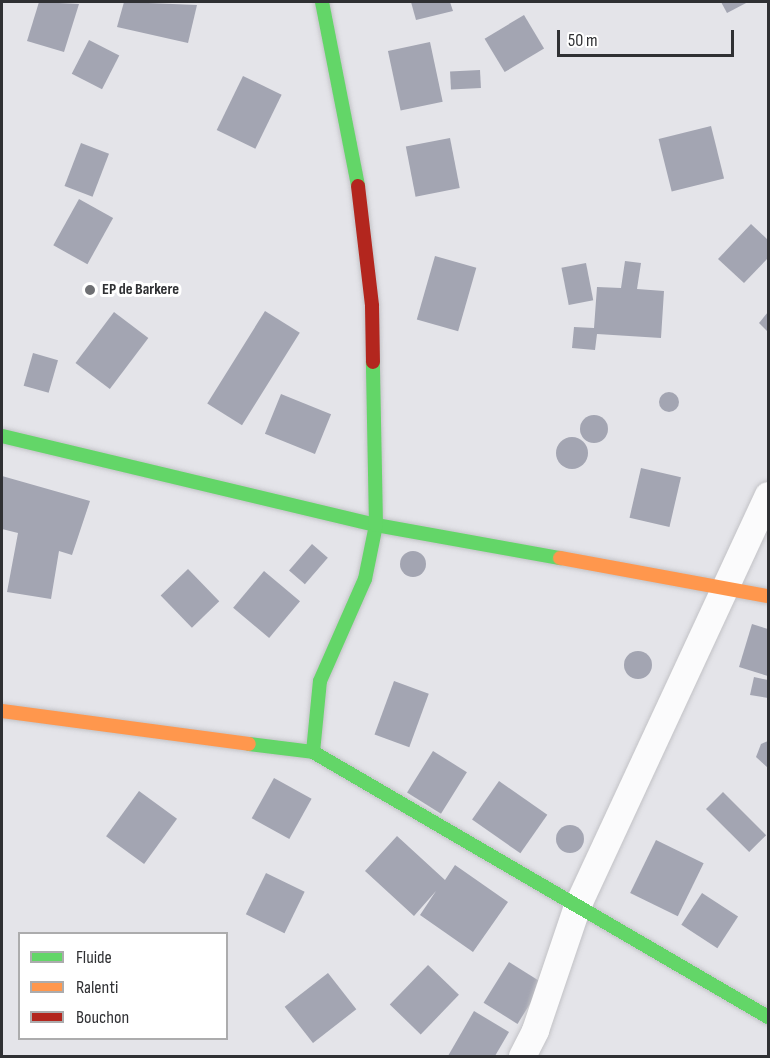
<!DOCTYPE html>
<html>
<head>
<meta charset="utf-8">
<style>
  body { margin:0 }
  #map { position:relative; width:770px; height:1058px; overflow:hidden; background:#e4e4e9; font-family:"Sofia Sans Condensed",sans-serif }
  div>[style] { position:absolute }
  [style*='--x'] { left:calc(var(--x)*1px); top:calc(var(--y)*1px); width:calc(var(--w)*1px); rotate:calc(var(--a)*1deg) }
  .building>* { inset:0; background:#a3a5b2; transform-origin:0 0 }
  .round { border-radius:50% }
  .roads { filter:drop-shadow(0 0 2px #c2c2c6) drop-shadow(0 0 2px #c2c2c6) }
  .street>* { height:27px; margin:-13.5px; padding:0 13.5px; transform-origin:13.5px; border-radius:13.5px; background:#fbfbfc }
  .fast>* { height:14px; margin:-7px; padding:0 7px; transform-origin:7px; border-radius:7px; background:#63d668 }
  .slow>* { height:14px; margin:-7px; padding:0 7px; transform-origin:7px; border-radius:7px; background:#ff974d }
  .jam>* { height:14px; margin:-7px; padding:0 7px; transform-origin:7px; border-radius:7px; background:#b3261e }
  .dots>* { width:16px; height:16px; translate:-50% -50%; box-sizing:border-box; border:3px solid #fff; border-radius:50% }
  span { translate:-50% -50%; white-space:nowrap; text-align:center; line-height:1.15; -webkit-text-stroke:6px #fff; paint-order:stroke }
  .poi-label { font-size:16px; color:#2f3033; font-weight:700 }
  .left { translate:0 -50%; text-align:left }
  .frame { position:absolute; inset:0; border:3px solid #2f3033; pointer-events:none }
  .legend { position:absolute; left:18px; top:932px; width:210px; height:108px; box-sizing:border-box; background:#fff; border:2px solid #acacad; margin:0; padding:8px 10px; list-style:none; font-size:18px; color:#2f3033 }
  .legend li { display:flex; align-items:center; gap:12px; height:30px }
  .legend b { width:30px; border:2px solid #acacad }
  .scale { position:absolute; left:557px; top:30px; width:177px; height:27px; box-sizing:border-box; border:3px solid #2f3033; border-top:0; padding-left:8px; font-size:18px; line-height:21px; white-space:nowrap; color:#2f3033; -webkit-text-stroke:4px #fff; paint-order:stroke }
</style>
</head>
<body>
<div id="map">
  <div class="building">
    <div style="clip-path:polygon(39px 2px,79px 4px,64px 52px,27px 41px)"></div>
    <div style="clip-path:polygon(124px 2px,197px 5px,188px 43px,117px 27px)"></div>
    <div style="clip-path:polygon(411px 2px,450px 2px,453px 11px,416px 20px)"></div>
    <div style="clip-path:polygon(721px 2px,748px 2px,727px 13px)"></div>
    <div style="left:524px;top:15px;width:39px;height:46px;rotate:59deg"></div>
    <div style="left:89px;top:40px;width:34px;height:38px;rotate:27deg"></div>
    <div style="left:430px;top:42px;width:61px;height:43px;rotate:78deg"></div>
    <div style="left:480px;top:70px;width:18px;height:30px;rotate:87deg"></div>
    <div style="left:243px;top:76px;width:43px;height:60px;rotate:26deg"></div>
    <div style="left:711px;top:126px;width:54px;height:54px;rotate:76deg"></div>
    <div style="left:450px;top:138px;width:51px;height:45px;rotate:79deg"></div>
    <div style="left:81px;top:143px;width:30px;height:46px;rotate:21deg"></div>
    <div style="left:79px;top:199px;width:39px;height:53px;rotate:29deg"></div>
    <div style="clip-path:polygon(751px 224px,768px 240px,768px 258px,744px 283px,718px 259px)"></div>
    <div style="left:435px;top:256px;width:43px;height:66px;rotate:16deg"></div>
    <div style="clip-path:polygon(625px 261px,641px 263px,637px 289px,664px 291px,661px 338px,597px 334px,595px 350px,572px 348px,574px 327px,594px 328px,597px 287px,621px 288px)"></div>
    <div style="left:586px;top:263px;width:38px;height:25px;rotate:79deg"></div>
    <div style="left:265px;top:311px;width:41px;height:109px;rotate:32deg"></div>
    <div style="left:114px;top:312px;width:43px;height:64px;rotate:37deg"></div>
    <div style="clip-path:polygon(768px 312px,768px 332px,759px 323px)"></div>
    <div style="left:33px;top:353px;width:26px;height:34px;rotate:16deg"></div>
    <div class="round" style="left:659px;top:392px;width:20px;height:20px"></div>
    <div style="left:281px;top:394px;width:54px;height:43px;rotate:22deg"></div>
    <div class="round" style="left:580px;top:415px;width:28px;height:28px"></div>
    <div class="round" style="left:556px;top:437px;width:32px;height:32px"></div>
    <div style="left:641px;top:468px;width:41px;height:51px;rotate:13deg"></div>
    <div style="clip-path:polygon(2px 476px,90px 501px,72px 555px,59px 551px,51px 599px,7px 592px,18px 533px,2px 529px)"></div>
    <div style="left:312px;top:544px;width:21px;height:35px;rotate:41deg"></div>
    <div class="round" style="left:400px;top:551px;width:26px;height:26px"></div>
    <div style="left:188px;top:569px;width:45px;height:38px;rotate:46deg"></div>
    <div style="left:264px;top:571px;width:47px;height:48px;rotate:40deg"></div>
    <div style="clip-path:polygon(752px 624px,768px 629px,768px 676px,739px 667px)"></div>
    <div class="round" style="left:624px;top:651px;width:28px;height:28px"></div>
    <div style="clip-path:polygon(754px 677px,768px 680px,768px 698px,750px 695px)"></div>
    <div style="left:394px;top:681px;width:37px;height:57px;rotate:20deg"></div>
    <div style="clip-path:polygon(768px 741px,768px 768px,756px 757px,761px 744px)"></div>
    <div style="left:433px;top:751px;width:40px;height:49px;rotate:32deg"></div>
    <div style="left:274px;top:778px;width:43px;height:46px;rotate:29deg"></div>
    <div style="left:499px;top:781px;width:59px;height:47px;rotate:35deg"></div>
    <div style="left:139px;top:791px;width:47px;height:56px;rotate:36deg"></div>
    <div style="left:723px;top:792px;width:61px;height:24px;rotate:45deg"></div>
    <div class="round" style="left:556px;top:825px;width:28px;height:28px"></div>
    <div style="clip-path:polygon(397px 836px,445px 880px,455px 865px,508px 902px,473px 952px,420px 915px,436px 891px,414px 916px,365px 871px)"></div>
    <div style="left:656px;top:840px;width:53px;height:59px;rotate:26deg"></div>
    <div style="left:266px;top:873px;width:43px;height:46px;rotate:26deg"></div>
    <div style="left:702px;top:893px;width:43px;height:38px;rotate:33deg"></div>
    <div style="left:509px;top:962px;width:40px;height:48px;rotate:32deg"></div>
    <div style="left:428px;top:965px;width:43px;height:55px;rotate:44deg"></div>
    <div style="left:328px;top:973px;width:46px;height:55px;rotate:52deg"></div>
    <div style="clip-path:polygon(474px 1011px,509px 1032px,495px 1056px,448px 1056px)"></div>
  </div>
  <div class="roads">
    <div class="street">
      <div style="--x:522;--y:1056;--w:29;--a:-63"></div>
      <div style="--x:535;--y:1030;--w:131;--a:-71.3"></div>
      <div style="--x:577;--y:906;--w:453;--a:-65.1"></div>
    </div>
    <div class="fast">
      <div style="--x:322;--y:2;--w:187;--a:78.9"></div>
      <div style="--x:2;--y:436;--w:384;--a:13.4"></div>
      <div style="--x:376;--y:525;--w:187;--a:10.2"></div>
      <div style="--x:249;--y:744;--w:64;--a:7.1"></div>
      <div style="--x:313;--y:752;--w:527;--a:30.22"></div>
      <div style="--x:313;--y:752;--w:71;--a:-84.4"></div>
      <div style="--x:320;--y:681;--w:111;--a:-66.2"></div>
      <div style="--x:365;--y:579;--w:55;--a:-78.5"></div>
      <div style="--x:376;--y:525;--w:163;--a:-91.1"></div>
    </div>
    <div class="slow">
      <div style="--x:560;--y:558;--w:211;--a:10.4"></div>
      <div style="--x:2;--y:711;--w:249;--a:7.6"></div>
    </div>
    <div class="jam">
      <div style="--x:358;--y:186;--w:121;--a:83.3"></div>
      <div style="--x:372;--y:306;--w:56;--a:89"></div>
    </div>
  </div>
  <div class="dots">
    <div style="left:90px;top:290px;background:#6e6f73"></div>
  </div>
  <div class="poi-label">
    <span class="left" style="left:102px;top:290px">EP de Barkere</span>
  </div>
  <div class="frame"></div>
  <ul class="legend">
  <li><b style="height:8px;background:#63d668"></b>Fluide</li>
  <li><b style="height:8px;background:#ff974d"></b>Ralenti</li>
  <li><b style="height:8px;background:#b3261e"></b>Bouchon</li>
  </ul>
  <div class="scale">50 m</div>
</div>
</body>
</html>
